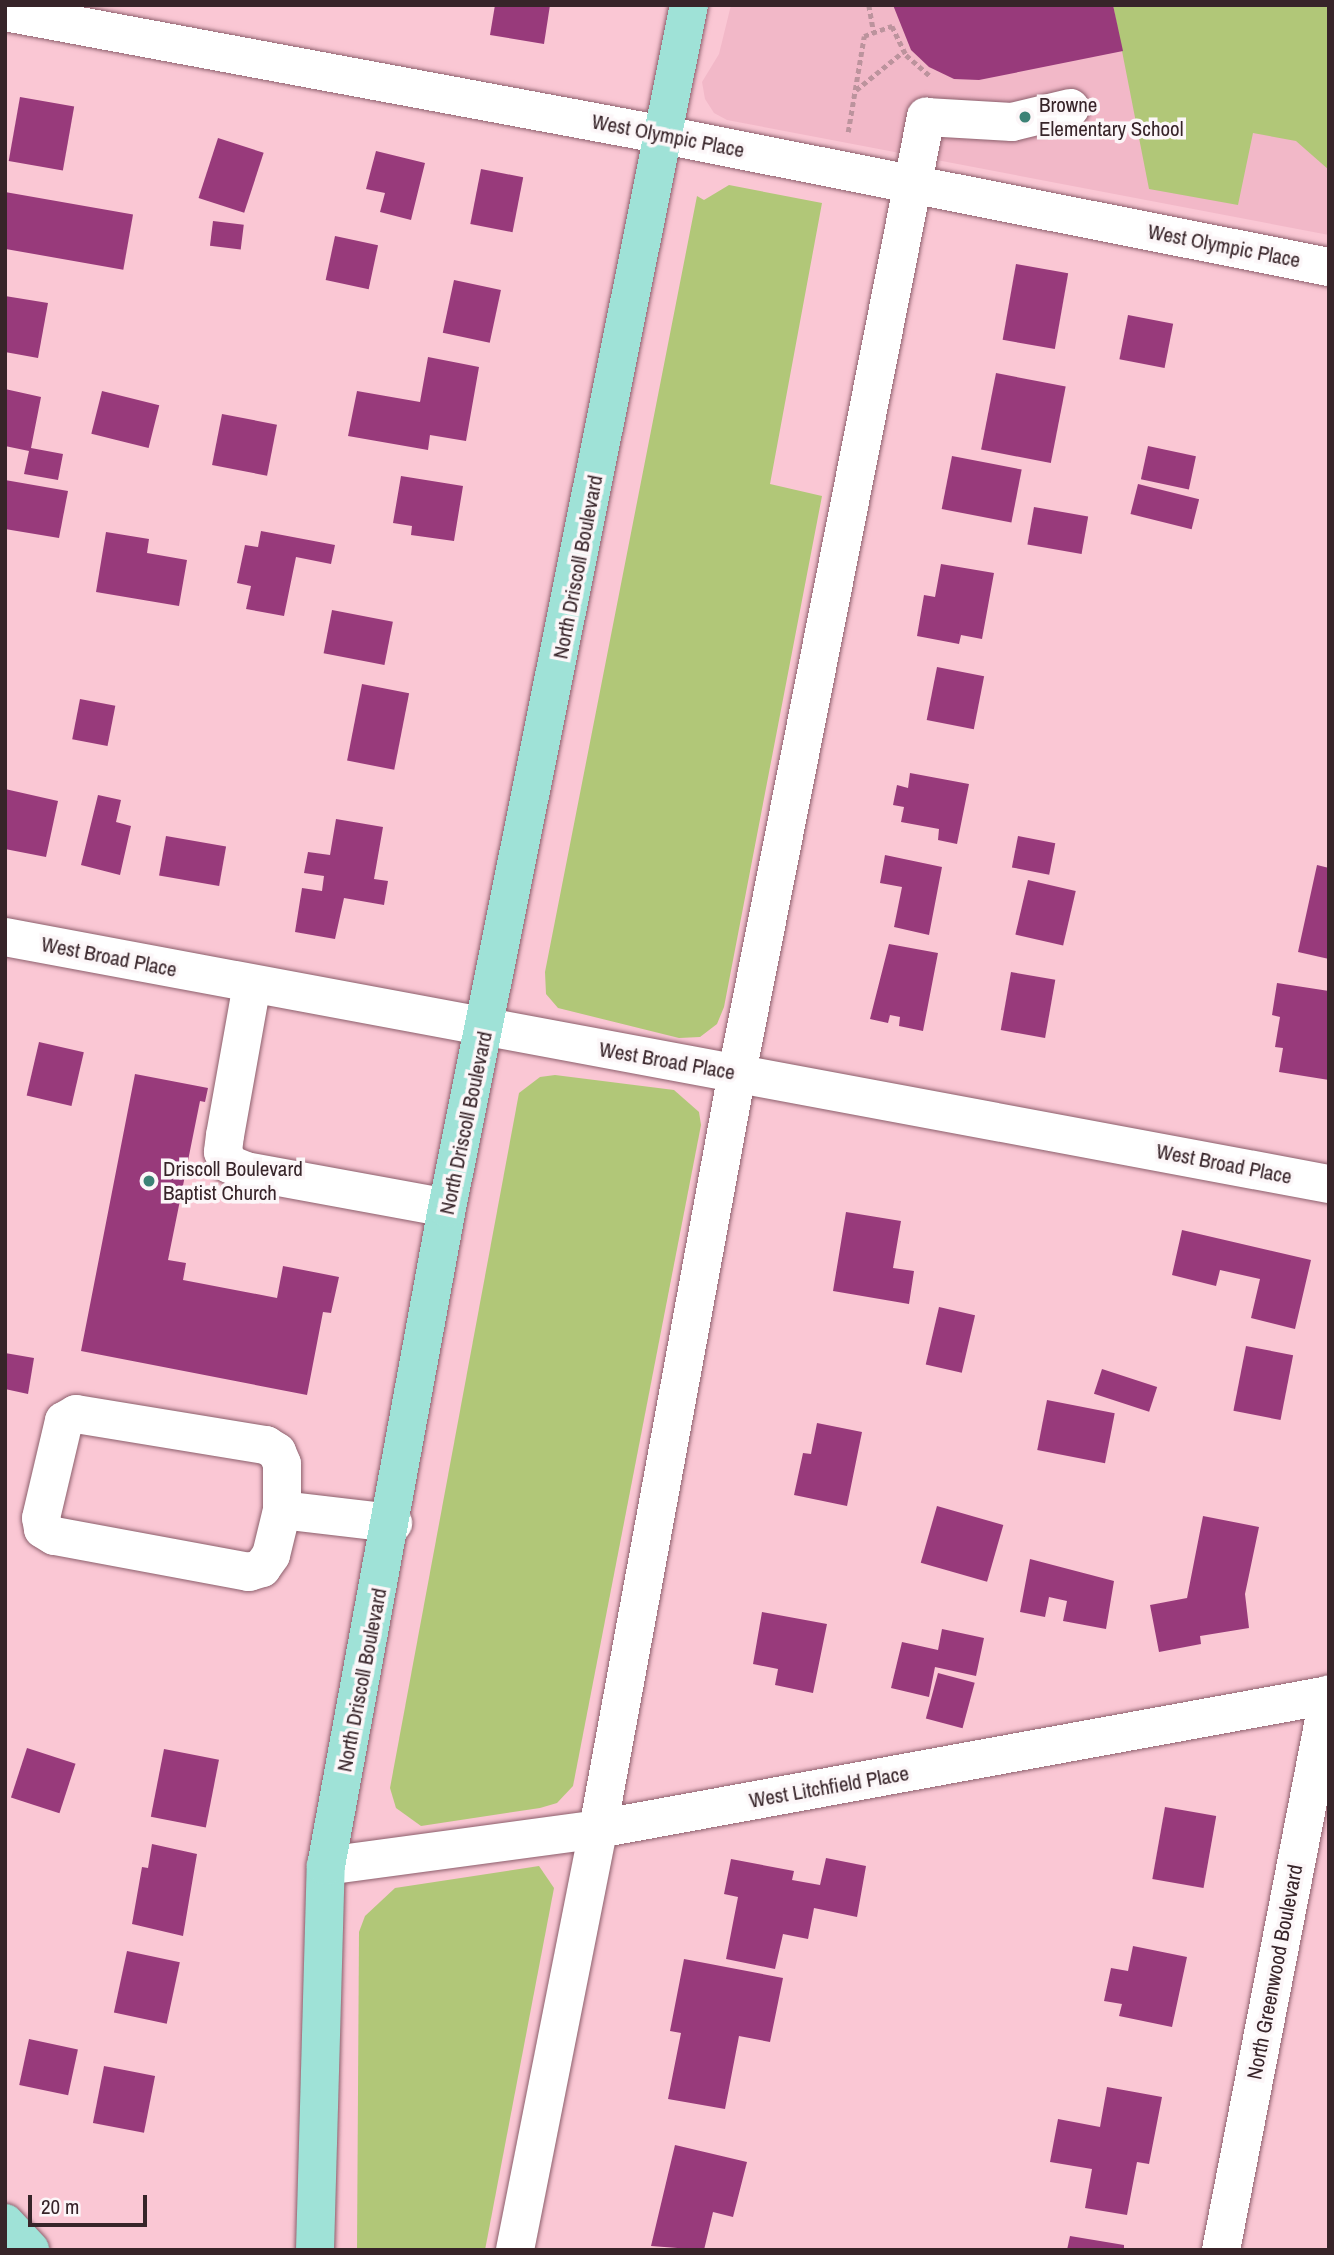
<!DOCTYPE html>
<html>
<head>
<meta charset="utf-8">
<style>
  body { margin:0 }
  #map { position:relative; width:1334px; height:2255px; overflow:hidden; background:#fac7d4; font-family:"Archivo Narrow",sans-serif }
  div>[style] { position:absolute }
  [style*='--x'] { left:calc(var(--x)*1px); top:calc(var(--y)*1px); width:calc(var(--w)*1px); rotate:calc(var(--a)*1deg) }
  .built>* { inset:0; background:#f2b8c8 }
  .green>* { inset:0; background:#b1c778 }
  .building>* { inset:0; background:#983a7b; transform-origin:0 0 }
  .path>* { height:4.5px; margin-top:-2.25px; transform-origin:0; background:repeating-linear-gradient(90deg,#bc939d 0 5px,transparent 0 8.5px) }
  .roads { filter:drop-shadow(0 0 2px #8c5f6c) drop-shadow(0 0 2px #8c5f6c) }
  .minor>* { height:38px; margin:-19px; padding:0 19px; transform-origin:19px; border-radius:19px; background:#fff }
  .major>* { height:38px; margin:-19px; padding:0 19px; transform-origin:19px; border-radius:19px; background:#9fe2d7 }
  .dots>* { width:19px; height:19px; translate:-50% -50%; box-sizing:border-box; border:4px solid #fcf6f8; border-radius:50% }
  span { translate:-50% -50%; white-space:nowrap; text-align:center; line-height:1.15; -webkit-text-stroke:7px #fcf6f8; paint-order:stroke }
  .poi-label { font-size:21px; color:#372429 }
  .left { translate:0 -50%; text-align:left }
  .street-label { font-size:21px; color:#372429 }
  .frame { position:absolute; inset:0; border:7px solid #372429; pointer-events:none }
  .scale { position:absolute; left:28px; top:2195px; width:119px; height:32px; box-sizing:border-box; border:4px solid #372429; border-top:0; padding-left:9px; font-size:21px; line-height:24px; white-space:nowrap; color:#372429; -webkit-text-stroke:5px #fcf6f8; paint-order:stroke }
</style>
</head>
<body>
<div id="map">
  <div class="built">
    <div style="clip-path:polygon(731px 5px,1329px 5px,1329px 235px,727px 120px,714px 113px,705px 99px,702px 82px,719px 54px)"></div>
  </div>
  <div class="green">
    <div style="clip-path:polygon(1113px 5px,1329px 5px,1329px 170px,1296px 141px,1253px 133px,1238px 205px,1149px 189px)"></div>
    <div style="clip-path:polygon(729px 185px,822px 203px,770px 484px,822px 496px,724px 1007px,717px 1024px,700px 1037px,679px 1038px,558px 1008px,546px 994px,545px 972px,697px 196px,704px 200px)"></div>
    <div style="clip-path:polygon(555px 1075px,674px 1090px,699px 1112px,701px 1125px,573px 1786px,557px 1803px,540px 1808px,421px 1826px,396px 1808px,390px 1788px,519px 1093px,540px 1077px)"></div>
    <div style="clip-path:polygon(539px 1866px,554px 1888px,485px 2250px,357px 2250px,359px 1932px,365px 1916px,395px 1888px)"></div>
  </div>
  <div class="building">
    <div style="clip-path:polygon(495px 5px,550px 5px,544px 44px,490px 35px)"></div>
    <div style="clip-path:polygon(893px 5px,1113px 5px,1123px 51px,979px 80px,954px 79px,929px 67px,911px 50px)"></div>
    <div style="left:20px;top:97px;width:55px;height:65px;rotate:10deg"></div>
    <div style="left:218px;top:138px;width:48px;height:63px;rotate:18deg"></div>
    <div style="clip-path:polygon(376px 151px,425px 163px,411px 220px,380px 212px,385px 193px,366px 189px)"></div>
    <div style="left:481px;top:169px;width:43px;height:56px;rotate:11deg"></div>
    <div style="left:5px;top:192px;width:130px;height:56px;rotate:10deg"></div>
    <div style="left:213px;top:221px;width:31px;height:25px;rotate:7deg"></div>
    <div style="left:335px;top:236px;width:44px;height:45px;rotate:12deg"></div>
    <div style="left:1016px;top:264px;width:53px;height:77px;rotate:10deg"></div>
    <div style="left:454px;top:280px;width:48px;height:54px;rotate:12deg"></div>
    <div style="clip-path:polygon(5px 296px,48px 303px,38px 358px,5px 352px)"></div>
    <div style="left:1128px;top:315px;width:46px;height:45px;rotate:11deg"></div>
    <div style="clip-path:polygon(428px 357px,479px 367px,466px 441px,430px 435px,428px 450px,348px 436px,357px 391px,420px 402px)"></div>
    <div style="left:996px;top:373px;width:71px;height:78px;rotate:11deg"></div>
    <div style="clip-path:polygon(5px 389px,41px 397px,31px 448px,63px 454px,58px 480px,24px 474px,29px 451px,5px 446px)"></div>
    <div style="left:102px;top:391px;width:59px;height:44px;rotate:14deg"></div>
    <div style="left:222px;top:414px;width:56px;height:52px;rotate:11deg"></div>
    <div style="left:1148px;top:446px;width:49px;height:34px;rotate:12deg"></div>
    <div style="left:952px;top:456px;width:71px;height:54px;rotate:11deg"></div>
    <div style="clip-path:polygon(401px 476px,463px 486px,454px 541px,411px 535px,412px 526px,393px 523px)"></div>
    <div style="clip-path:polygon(5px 480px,68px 491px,59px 538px,5px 529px)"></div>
    <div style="left:1138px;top:484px;width:63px;height:31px;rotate:14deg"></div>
    <div style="left:1034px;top:507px;width:55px;height:38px;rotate:10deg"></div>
    <div style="clip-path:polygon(261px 531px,335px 545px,331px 564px,296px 557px,284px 616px,246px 609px,251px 586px,237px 583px,245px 545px,258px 547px)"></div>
    <div style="clip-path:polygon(106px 532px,149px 539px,147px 553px,187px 560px,179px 606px,96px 592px)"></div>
    <div style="clip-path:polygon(941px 564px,994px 573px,982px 639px,961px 635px,959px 644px,917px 636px,924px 595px,935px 597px)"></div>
    <div style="left:332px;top:610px;width:62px;height:44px;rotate:11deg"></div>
    <div style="left:937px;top:667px;width:48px;height:54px;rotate:11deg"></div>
    <div style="left:362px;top:684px;width:48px;height:78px;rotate:11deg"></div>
    <div style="left:80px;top:699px;width:36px;height:41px;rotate:11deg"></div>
    <div style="clip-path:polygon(910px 773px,969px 784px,957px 844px,938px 840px,939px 829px,901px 822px,904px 807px,893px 805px,897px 785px,908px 788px)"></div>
    <div style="clip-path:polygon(5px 789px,58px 801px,46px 857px,5px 849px)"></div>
    <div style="clip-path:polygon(98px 795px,121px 800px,116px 822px,131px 826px,120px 875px,81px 865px)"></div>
    <div style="clip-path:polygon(336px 819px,383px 827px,374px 879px,388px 881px,384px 905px,344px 898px,335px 939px,295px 932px,302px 888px,322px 891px,324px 876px,304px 873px,308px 852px,330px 855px)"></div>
    <div style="left:166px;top:836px;width:61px;height:40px;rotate:10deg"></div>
    <div style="left:1018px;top:836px;width:38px;height:32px;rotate:11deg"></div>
    <div style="clip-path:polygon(885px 855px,942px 867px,929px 935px,894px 927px,902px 887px,880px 883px)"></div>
    <div style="clip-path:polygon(1317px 865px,1329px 868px,1329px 959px,1298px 952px)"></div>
    <div style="left:1028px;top:880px;width:49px;height:56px;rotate:13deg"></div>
    <div style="clip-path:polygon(889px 944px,938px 953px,923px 1031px,899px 1026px,900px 1017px,890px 1015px,888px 1023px,870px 1019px)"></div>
    <div style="left:1011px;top:972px;width:45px;height:59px;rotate:10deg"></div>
    <div style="clip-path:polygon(1277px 983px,1329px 991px,1329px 1080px,1279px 1072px,1283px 1048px,1275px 1047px,1280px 1017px,1272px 1015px)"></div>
    <div style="left:39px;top:1042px;width:46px;height:55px;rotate:13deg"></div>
    <div style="clip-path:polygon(135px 1074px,208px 1088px,205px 1102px,200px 1101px,168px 1260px,186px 1263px,183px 1280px,277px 1298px,283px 1266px,339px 1277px,331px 1313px,323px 1312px,307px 1395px,81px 1351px)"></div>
    <div style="clip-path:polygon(846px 1212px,901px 1221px,893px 1268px,914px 1271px,909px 1304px,833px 1291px)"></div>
    <div style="clip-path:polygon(1182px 1230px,1311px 1260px,1295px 1329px,1251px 1318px,1260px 1279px,1220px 1270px,1216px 1286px,1172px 1275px)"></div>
    <div style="left:939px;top:1307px;width:37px;height:59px;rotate:13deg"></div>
    <div style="left:1246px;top:1346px;width:48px;height:66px;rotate:11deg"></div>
    <div style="clip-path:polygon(5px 1353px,34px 1358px,28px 1394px,5px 1389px)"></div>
    <div style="left:1102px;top:1369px;width:58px;height:26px;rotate:18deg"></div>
    <div style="left:1047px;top:1400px;width:69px;height:51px;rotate:11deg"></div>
    <div style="clip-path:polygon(817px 1423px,862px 1432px,847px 1506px,794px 1495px,803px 1453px,811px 1454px)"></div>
    <div style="left:937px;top:1506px;width:69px;height:59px;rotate:16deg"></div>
    <div style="clip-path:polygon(1203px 1516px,1259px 1527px,1245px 1594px,1249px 1628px,1200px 1636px,1201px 1644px,1159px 1652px,1150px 1605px,1187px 1598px)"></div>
    <div style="clip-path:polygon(1030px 1559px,1114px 1581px,1106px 1629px,1063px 1621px,1067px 1601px,1049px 1597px,1045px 1617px,1020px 1612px)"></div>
    <div style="clip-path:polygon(762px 1612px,827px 1624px,813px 1693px,775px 1685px,778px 1669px,753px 1664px)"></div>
    <div style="clip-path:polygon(942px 1629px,984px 1638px,976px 1676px,935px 1667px,929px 1697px,891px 1688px,902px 1642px,938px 1650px)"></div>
    <div style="left:938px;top:1673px;width:38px;height:47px;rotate:15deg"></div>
    <div style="left:27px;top:1748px;width:51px;height:52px;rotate:18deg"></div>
    <div style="left:164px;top:1749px;width:56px;height:69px;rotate:11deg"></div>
    <div style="left:1165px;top:1807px;width:52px;height:73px;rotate:10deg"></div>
    <div style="clip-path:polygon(152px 1844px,197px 1854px,183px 1936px,132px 1924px,142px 1867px,148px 1868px)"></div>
    <div style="clip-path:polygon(826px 1858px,866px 1866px,857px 1917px,814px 1908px,808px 1939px,783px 1934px,775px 1969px,726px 1959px,738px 1897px,724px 1894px,731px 1859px,794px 1871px,792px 1880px,820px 1885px)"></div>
    <div style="clip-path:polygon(1133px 1946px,1187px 1957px,1172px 2027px,1119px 2016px,1122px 2004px,1104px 2001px,1111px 1968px,1128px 1971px)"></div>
    <div style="left:127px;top:1951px;width:54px;height:63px;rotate:12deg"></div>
    <div style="clip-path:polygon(684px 1959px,783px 1978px,770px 2042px,739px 2036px,725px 2109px,668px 2099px,681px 2033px,670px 2031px)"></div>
    <div style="left:29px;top:2039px;width:50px;height:47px;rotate:12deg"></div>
    <div style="left:104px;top:2066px;width:52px;height:58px;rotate:11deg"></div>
    <div style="clip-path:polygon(1107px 2087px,1162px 2097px,1149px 2164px,1137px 2162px,1127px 2215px,1085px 2208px,1092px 2169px,1050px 2162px,1058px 2119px,1100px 2127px)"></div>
    <div style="clip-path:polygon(675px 2145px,747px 2162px,733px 2217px,713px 2212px,704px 2250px,651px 2246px)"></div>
    <div style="clip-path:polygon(1070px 2236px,1124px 2245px,1124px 2250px,1067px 2250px)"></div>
  </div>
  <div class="path">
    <div style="--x:869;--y:5;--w:28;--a:80"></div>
    <div style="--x:856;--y:90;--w:62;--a:-39.1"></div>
    <div style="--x:848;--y:132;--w:97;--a:-80.5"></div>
    <div style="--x:864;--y:36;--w:30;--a:-20"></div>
    <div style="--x:892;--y:26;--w:32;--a:64"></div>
    <div style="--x:906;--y:55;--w:32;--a:41"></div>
  </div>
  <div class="roads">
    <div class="minor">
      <div style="--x:5;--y:12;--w:670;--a:10.57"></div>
      <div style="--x:664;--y:135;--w:678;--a:11.23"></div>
      <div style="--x:5;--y:937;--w:1347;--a:10.57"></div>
      <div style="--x:252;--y:984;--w:153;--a:100.1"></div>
      <div style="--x:225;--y:1135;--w:17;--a:97"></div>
      <div style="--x:223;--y:1152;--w:13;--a:63"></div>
      <div style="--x:229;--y:1164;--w:18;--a:22"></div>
      <div style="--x:246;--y:1171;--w:204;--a:10.4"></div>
      <div style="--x:282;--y:1510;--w:46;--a:103.7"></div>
      <div style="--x:271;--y:1555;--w:16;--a:125"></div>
      <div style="--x:262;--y:1568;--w:14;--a:163"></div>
      <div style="--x:249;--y:1572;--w:198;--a:-169.5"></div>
      <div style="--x:54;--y:1536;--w:13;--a:-148"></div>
      <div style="--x:43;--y:1529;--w:11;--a:-100"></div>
      <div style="--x:41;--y:1518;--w:100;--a:-76.7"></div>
      <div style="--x:64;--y:1421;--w:14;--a:-30"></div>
      <div style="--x:76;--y:1414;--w:193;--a:9.3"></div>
      <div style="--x:266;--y:1445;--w:13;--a:32"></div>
      <div style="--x:277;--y:1452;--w:13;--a:67"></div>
      <div style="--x:282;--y:1464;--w:46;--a:90"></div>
      <div style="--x:282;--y:1510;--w:112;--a:6.7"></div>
      <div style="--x:326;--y:1866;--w:275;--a:-7.7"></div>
      <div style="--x:598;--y:1829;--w:743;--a:-10.39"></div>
      <div style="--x:515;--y:2250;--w:429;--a:-78.8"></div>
      <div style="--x:598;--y:1829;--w:769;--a:-79.58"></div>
      <div style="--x:737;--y:1073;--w:975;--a:-78.82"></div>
      <div style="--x:926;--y:117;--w:86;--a:3.3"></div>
      <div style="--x:1012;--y:122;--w:60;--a:-13.6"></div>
      <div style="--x:1221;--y:2250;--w:566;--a:-79.01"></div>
    </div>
    <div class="major">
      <div style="--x:5;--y:2223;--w:37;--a:47"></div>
      <div style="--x:315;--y:2250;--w:384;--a:-88.4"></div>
      <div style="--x:326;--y:1866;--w:669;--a:-79.58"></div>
      <div style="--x:447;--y:1208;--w:1227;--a:-78.63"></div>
    </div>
  </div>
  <div class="dots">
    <div style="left:1025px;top:117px;background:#3d8276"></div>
    <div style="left:149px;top:1181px;background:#3d8276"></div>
  </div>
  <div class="poi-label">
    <span class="left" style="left:1039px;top:117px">Browne<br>Elementary School</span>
    <span class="left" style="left:163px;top:1181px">Driscoll Boulevard<br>Baptist Church</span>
  </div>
  <div class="street-label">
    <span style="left:668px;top:136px;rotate:11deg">West Olympic Place</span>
    <span style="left:1224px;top:246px;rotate:11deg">West Olympic Place</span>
    <span style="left:578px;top:567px;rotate:-79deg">North Driscoll Boulevard</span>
    <span style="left:109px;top:957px;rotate:11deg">West Broad Place</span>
    <span style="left:667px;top:1061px;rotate:10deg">West Broad Place</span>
    <span style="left:466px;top:1123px;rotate:-78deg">North Driscoll Boulevard</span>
    <span style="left:1224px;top:1164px;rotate:11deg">West Broad Place</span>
    <span style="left:362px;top:1680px;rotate:-79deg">North Driscoll Boulevard</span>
    <span style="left:829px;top:1787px;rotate:-10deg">West Litchfield Place</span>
    <span style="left:1275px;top:1972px;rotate:-79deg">North Greenwood Boulevard</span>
  </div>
  <div class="frame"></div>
  <div class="scale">20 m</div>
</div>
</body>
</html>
